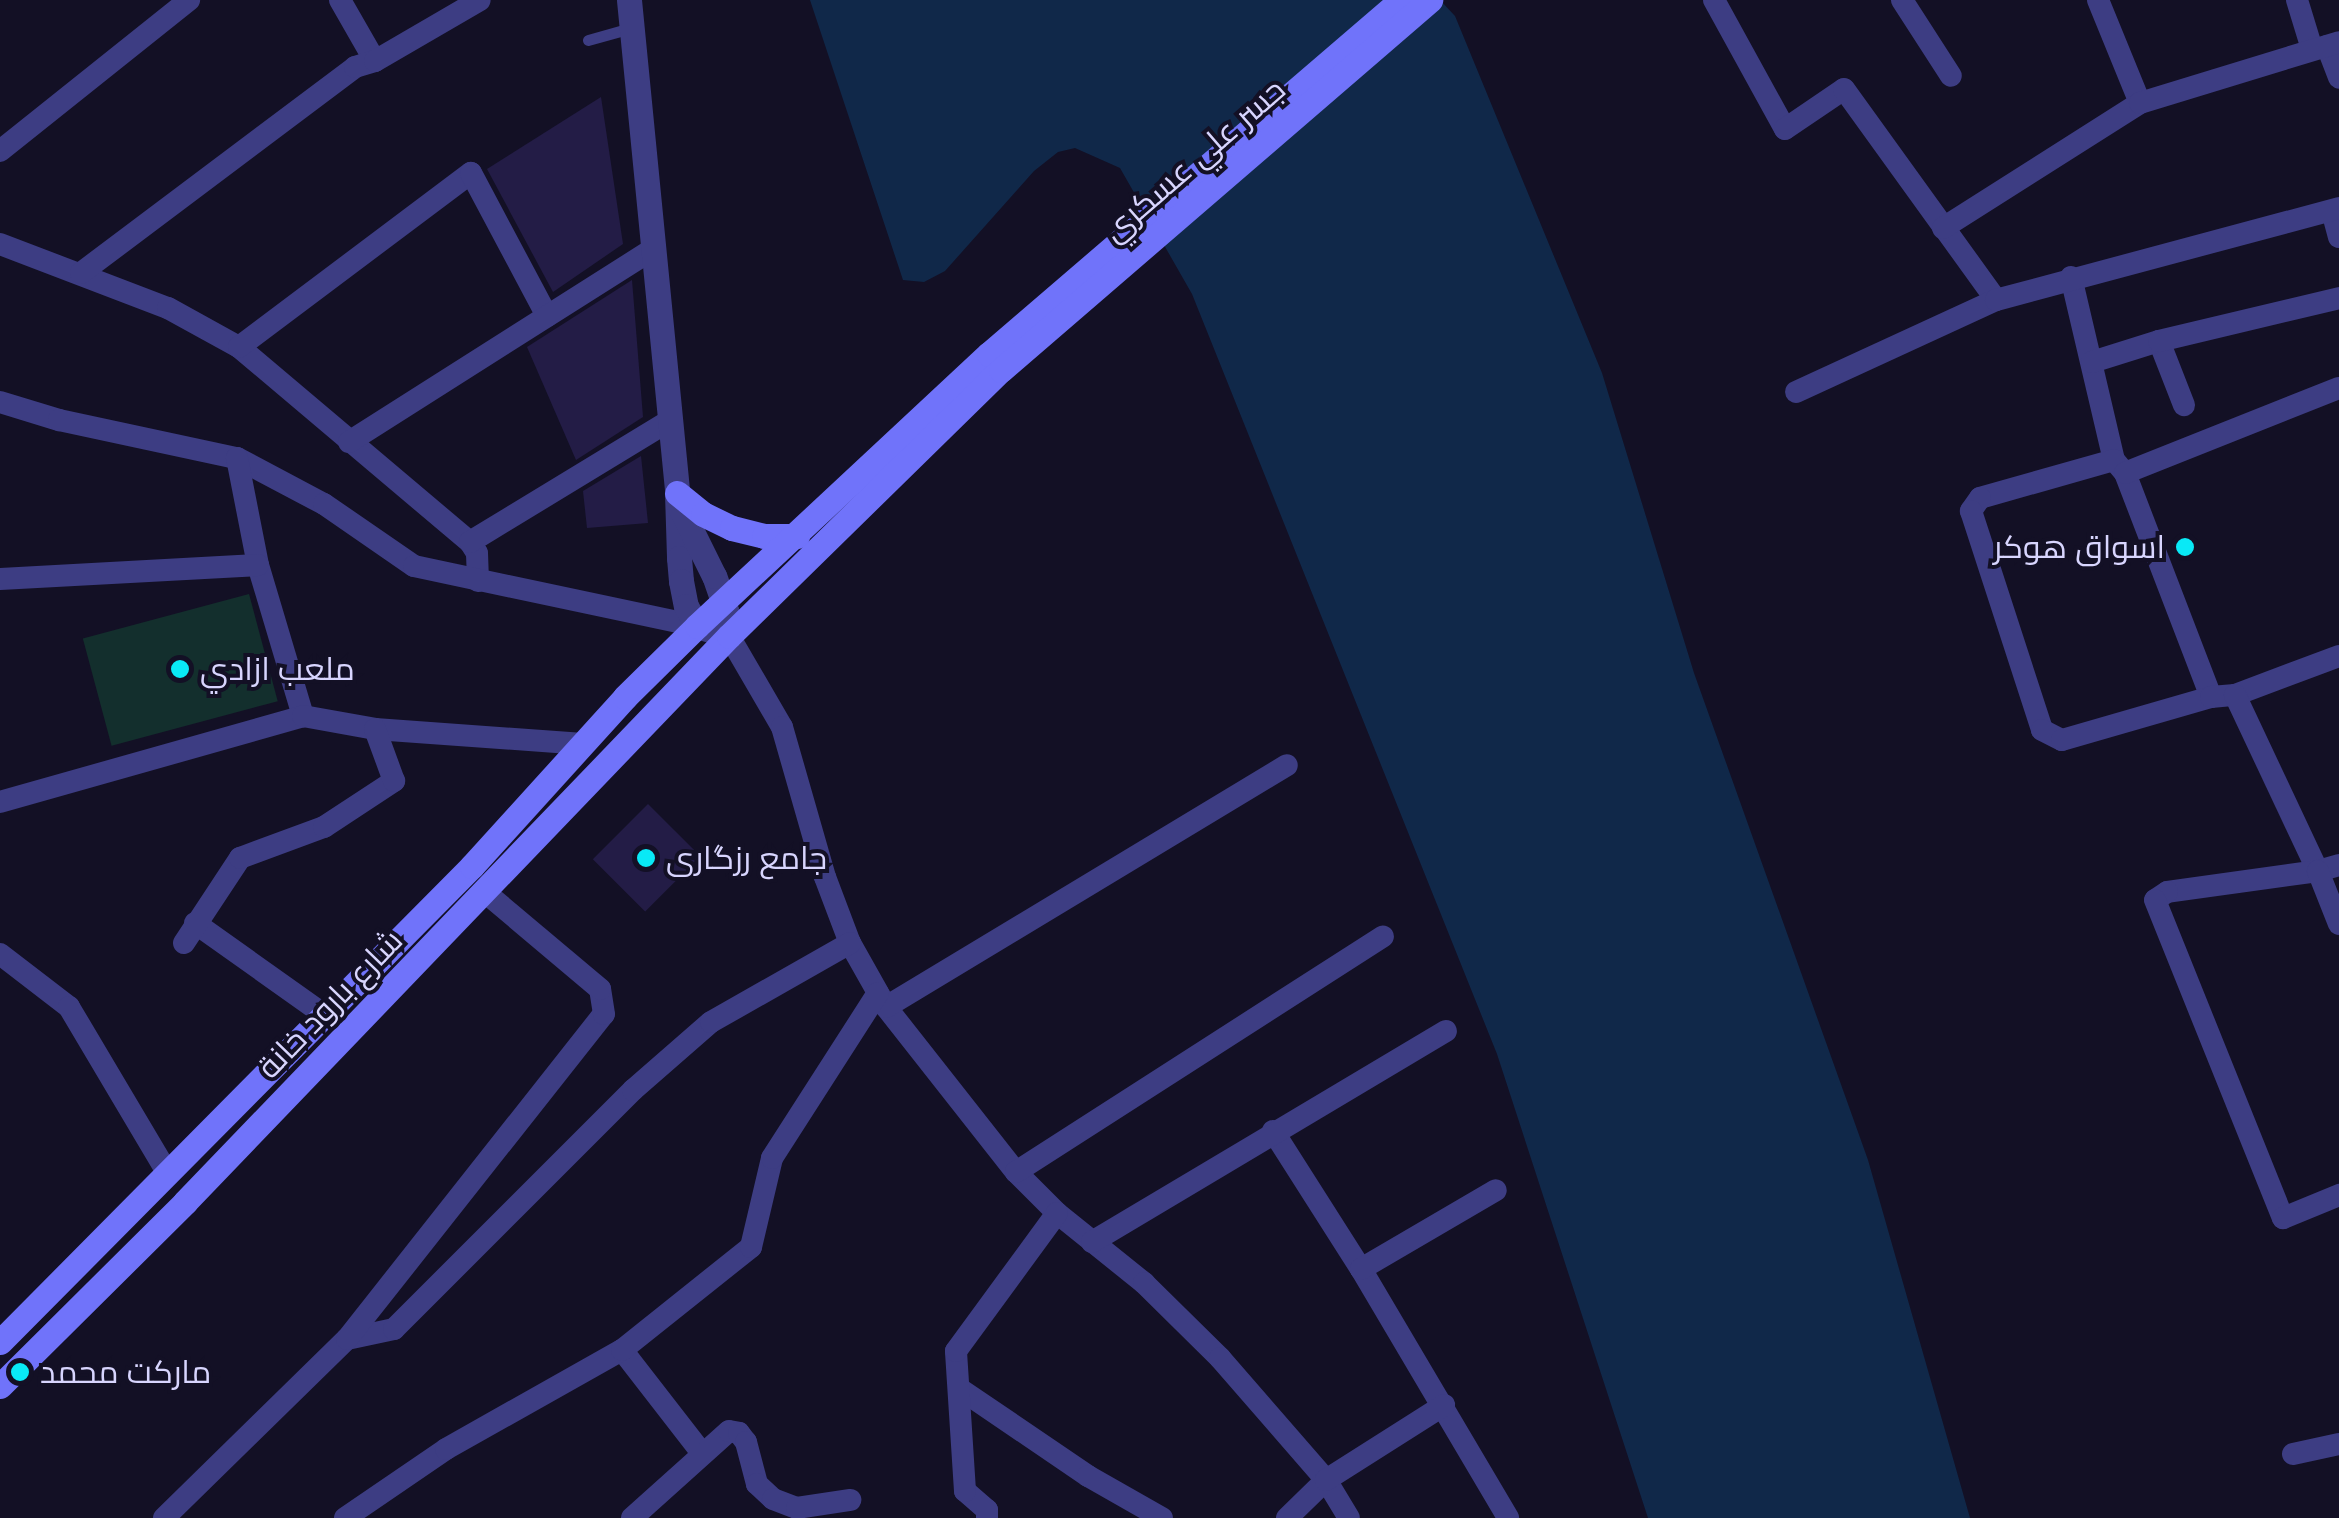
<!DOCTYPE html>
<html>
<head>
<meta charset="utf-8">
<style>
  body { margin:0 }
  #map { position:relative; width:2339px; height:1518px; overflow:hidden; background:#131025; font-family:"Space Grotesk",Cairo,sans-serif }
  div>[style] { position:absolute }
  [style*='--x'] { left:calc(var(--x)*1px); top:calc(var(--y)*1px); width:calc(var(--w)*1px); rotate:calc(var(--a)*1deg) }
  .green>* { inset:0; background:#132f2d; transform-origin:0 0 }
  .water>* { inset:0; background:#102849 }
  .building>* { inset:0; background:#231c46; transform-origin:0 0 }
  .service>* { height:11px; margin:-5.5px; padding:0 5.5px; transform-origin:5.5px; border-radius:5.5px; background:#3d3d83 }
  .minor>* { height:22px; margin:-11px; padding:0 11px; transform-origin:11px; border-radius:11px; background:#3d3d83 }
  .tertiary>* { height:25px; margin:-12.5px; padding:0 12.5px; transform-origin:12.5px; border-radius:12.5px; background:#3d3d83 }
  .secondary>* { height:25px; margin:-12.5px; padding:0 12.5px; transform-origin:12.5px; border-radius:12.5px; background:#7073fa }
  .dots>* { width:28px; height:28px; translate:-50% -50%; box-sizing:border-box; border:5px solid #131025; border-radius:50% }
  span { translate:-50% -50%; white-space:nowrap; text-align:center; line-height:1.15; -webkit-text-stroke:8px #131025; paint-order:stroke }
  .street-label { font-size:32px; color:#d8d5fe }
  .poi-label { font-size:32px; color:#d8d5fe }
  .right { translate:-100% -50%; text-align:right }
  .left { translate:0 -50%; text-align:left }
</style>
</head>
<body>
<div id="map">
  <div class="green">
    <div style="left:249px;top:594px;width:111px;height:172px;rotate:75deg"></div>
  </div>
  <div class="water">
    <div style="clip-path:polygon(810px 0,1440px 0,1455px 16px,1602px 373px,1694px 673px,1868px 1160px,1970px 1518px,1648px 1518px,1497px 1054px,1192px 294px,1120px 168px,1075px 148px,1058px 152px,1034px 171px,945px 271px,924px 282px,903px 280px)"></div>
  </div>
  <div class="building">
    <div style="clip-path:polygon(601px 97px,623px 244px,553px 292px,487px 169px)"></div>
    <div style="clip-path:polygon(632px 280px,643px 417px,576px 460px,527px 347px)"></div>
    <div style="clip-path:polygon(641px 456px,648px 523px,587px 528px,583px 491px)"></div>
    <div style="left:648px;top:804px;width:74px;height:78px;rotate:45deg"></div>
  </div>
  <div class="service">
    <div style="--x:588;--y:40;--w:45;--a:-15.6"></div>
  </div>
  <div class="minor">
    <div style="--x:340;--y:0;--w:70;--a:60.2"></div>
    <div style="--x:1714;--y:0;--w:147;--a:61.2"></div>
    <div style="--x:1785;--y:129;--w:71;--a:-34.1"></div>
    <div style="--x:1844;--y:89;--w:260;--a:54.2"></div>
    <div style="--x:1902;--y:0;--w:90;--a:57.2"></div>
    <div style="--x:2098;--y:0;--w:111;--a:67.8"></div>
    <div style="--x:2297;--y:0;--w:51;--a:73"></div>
    <div style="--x:2327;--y:46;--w:34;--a:69"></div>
    <div style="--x:0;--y:151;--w:242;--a:-38.6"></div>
    <div style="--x:2332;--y:211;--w:27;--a:75"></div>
    <div style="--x:1943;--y:228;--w:233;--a:-32.4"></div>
    <div style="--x:2140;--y:103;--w:208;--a:-17"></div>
    <div style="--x:0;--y:244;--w:180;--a:20.9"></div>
    <div style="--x:168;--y:308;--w:81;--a:28.8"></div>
    <div style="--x:239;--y:347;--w:302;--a:40.2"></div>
    <div style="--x:470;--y:542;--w:13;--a:58"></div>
    <div style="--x:477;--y:553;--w:28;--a:88"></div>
    <div style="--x:81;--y:273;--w:343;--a:-36.9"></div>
    <div style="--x:355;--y:67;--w:21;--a:-17"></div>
    <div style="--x:375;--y:61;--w:121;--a:-30.2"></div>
    <div style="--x:2071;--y:277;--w:188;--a:76.8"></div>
    <div style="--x:2114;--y:460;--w:17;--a:50"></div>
    <div style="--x:2125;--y:473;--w:240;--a:69"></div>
    <div style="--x:2159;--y:341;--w:69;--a:68.7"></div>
    <div style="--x:239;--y:347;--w:290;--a:-36.9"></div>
    <div style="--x:471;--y:173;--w:162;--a:62"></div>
    <div style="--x:2092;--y:362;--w:70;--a:-17.4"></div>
    <div style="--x:2159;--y:341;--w:185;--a:-13.4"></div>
    <div style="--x:1796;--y:392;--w:220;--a:-24.7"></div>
    <div style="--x:1996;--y:300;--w:355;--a:-15"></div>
    <div style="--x:0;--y:402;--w:62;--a:17"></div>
    <div style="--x:59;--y:420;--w:182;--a:12.1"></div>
    <div style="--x:237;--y:458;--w:98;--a:27.9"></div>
    <div style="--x:324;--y:504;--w:109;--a:34.6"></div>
    <div style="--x:414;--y:566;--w:289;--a:12"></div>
    <div style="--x:349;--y:442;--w:360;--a:-32.4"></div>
    <div style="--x:237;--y:458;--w:109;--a:78.9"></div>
    <div style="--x:258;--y:565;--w:158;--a:73.4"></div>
    <div style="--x:2114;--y:460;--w:139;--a:164.2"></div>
    <div style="--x:1980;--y:498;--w:16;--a:125"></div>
    <div style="--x:1971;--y:511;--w:230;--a:72"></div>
    <div style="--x:2042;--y:730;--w:22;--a:27"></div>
    <div style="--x:2062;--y:740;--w:155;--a:-16.1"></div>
    <div style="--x:2211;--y:697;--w:24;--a:-5"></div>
    <div style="--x:2235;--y:695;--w:111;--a:-20.6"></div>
    <div style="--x:2125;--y:473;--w:230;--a:-21.7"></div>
    <div style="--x:470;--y:542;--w:235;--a:-31.3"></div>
    <div style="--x:0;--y:579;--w:258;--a:-3.1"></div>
    <div style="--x:729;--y:636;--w:105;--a:59.8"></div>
    <div style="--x:782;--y:727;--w:156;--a:74"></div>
    <div style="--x:825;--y:877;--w:71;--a:69.3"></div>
    <div style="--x:850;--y:943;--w:73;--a:60.6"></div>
    <div style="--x:886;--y:1007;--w:210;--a:51.8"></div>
    <div style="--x:1016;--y:1172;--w:58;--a:45"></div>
    <div style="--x:1057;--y:1213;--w:112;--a:38.8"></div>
    <div style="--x:1144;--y:1283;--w:107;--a:44.6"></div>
    <div style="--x:1220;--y:1358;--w:162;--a:49"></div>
    <div style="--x:1326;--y:1480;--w:44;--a:58.8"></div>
    <div style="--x:2235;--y:695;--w:195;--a:64.8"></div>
    <div style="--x:2318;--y:871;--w:152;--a:172.1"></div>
    <div style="--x:2167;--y:892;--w:14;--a:146"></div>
    <div style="--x:2155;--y:900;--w:343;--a:68.1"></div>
    <div style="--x:2283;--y:1218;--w:61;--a:-22.3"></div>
    <div style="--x:0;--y:802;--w:315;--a:-15.8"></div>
    <div style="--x:303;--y:716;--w:73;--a:10.2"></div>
    <div style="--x:375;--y:729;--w:209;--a:4.1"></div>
    <div style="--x:2339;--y:865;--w:22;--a:164"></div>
    <div style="--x:2318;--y:871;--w:57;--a:68.4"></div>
    <div style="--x:195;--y:923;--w:161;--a:35.4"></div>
    <div style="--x:184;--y:943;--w:102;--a:-56.6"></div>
    <div style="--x:240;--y:858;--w:90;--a:-20.3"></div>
    <div style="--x:324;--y:827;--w:84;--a:-33.3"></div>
    <div style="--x:394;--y:781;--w:55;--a:-110.1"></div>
    <div style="--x:0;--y:954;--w:87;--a:37.5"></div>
    <div style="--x:69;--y:1007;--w:194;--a:59.3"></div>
    <div style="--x:886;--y:1007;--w:468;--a:-31.1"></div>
    <div style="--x:1273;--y:1131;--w:164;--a:57.5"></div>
    <div style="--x:1361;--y:1269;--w:289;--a:59.4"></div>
    <div style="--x:1016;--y:1172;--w:436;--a:-32.7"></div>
    <div style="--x:1092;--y:1242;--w:412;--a:-30.8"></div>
    <div style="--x:1361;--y:1269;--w:156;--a:-30.3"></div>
    <div style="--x:347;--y:1339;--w:48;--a:-12"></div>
    <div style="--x:394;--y:1329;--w:338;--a:-45"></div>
    <div style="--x:633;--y:1090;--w:103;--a:-41.1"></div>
    <div style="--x:711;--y:1022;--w:160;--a:-29.6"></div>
    <div style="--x:622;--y:1350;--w:130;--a:52.2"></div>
    <div style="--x:960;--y:1389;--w:155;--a:34.2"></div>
    <div style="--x:1088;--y:1476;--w:85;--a:29.6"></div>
    <div style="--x:2293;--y:1454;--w:47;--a:-12.3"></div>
    <div style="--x:164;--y:1518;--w:256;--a:-44.4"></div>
    <div style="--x:347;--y:1339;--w:414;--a:-51.7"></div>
    <div style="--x:604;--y:1014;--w:25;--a:-99"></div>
    <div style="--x:600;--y:989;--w:150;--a:-139.9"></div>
    <div style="--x:345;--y:1518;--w:122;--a:-34.3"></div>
    <div style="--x:446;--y:1449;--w:202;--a:-29.4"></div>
    <div style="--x:622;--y:1350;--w:165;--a:-38.6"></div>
    <div style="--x:751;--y:1247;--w:91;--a:-76.7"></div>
    <div style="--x:772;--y:1158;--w:196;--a:-57.3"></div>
    <div style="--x:632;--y:1518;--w:130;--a:-41.9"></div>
    <div style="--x:729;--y:1431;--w:10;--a:11"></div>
    <div style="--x:739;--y:1433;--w:11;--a:52"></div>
    <div style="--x:746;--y:1442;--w:43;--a:75.3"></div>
    <div style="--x:757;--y:1484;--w:22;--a:43"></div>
    <div style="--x:773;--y:1499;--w:26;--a:21"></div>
    <div style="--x:797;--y:1508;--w:54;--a:-8.6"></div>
    <div style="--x:987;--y:1518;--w:8;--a:-90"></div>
    <div style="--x:987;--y:1510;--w:29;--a:-139"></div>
    <div style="--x:965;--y:1491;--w:140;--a:-93.7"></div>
    <div style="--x:956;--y:1351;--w:171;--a:-53.8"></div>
    <div style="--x:1287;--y:1518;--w:54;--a:-44.3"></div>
    <div style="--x:1326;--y:1480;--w:140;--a:-32.4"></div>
  </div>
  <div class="tertiary">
    <div style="--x:629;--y:0;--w:495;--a:84.4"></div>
    <div style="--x:677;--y:493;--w:65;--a:88.2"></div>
    <div style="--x:679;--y:558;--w:23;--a:85"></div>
    <div style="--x:681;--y:581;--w:25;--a:79"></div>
    <div style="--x:686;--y:606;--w:23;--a:61"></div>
    <div style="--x:697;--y:626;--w:34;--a:17"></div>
    <div style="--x:729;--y:636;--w:23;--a:-95"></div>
    <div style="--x:727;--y:613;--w:39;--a:-109"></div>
    <div style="--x:714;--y:576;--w:81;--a:-116.3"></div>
  </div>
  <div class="secondary">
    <div style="--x:677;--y:493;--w:33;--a:39"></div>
    <div style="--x:703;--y:514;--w:32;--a:26"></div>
    <div style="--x:732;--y:528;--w:33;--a:14"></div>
    <div style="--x:764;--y:536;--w:33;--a:0"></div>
    <div style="--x:0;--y:1342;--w:670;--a:-45.24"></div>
    <div style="--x:472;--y:866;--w:228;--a:-47.8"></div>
    <div style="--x:625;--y:697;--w:101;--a:-44.6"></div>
    <div style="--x:697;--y:626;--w:399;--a:-43"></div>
    <div style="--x:989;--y:354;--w:543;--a:-40.67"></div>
    <div style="--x:0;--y:1386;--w:261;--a:-44.8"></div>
    <div style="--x:185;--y:1202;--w:785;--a:-46.14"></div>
    <div style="--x:729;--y:636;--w:380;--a:-44.4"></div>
    <div style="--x:1001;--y:370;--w:567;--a:-40.78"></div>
  </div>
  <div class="dots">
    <div style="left:2185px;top:547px;background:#09e9f6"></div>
    <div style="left:180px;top:669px;background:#09e9f6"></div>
    <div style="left:646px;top:858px;background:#09e9f6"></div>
    <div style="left:20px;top:1372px;background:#09e9f6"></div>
  </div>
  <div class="street-label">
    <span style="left:1194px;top:160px;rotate:-41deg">جسر علي عسكري</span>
    <span style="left:330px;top:1004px;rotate:-46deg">شارع بارود خانة</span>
  </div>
  <div class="poi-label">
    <span class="right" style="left:2165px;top:547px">اسواق هوكر</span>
    <span class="left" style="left:200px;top:669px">ملعب ازادي</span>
    <span class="left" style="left:666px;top:858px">جامع رزگاری</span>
    <span class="left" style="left:40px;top:1372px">ماركت محمد</span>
  </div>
</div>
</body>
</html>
